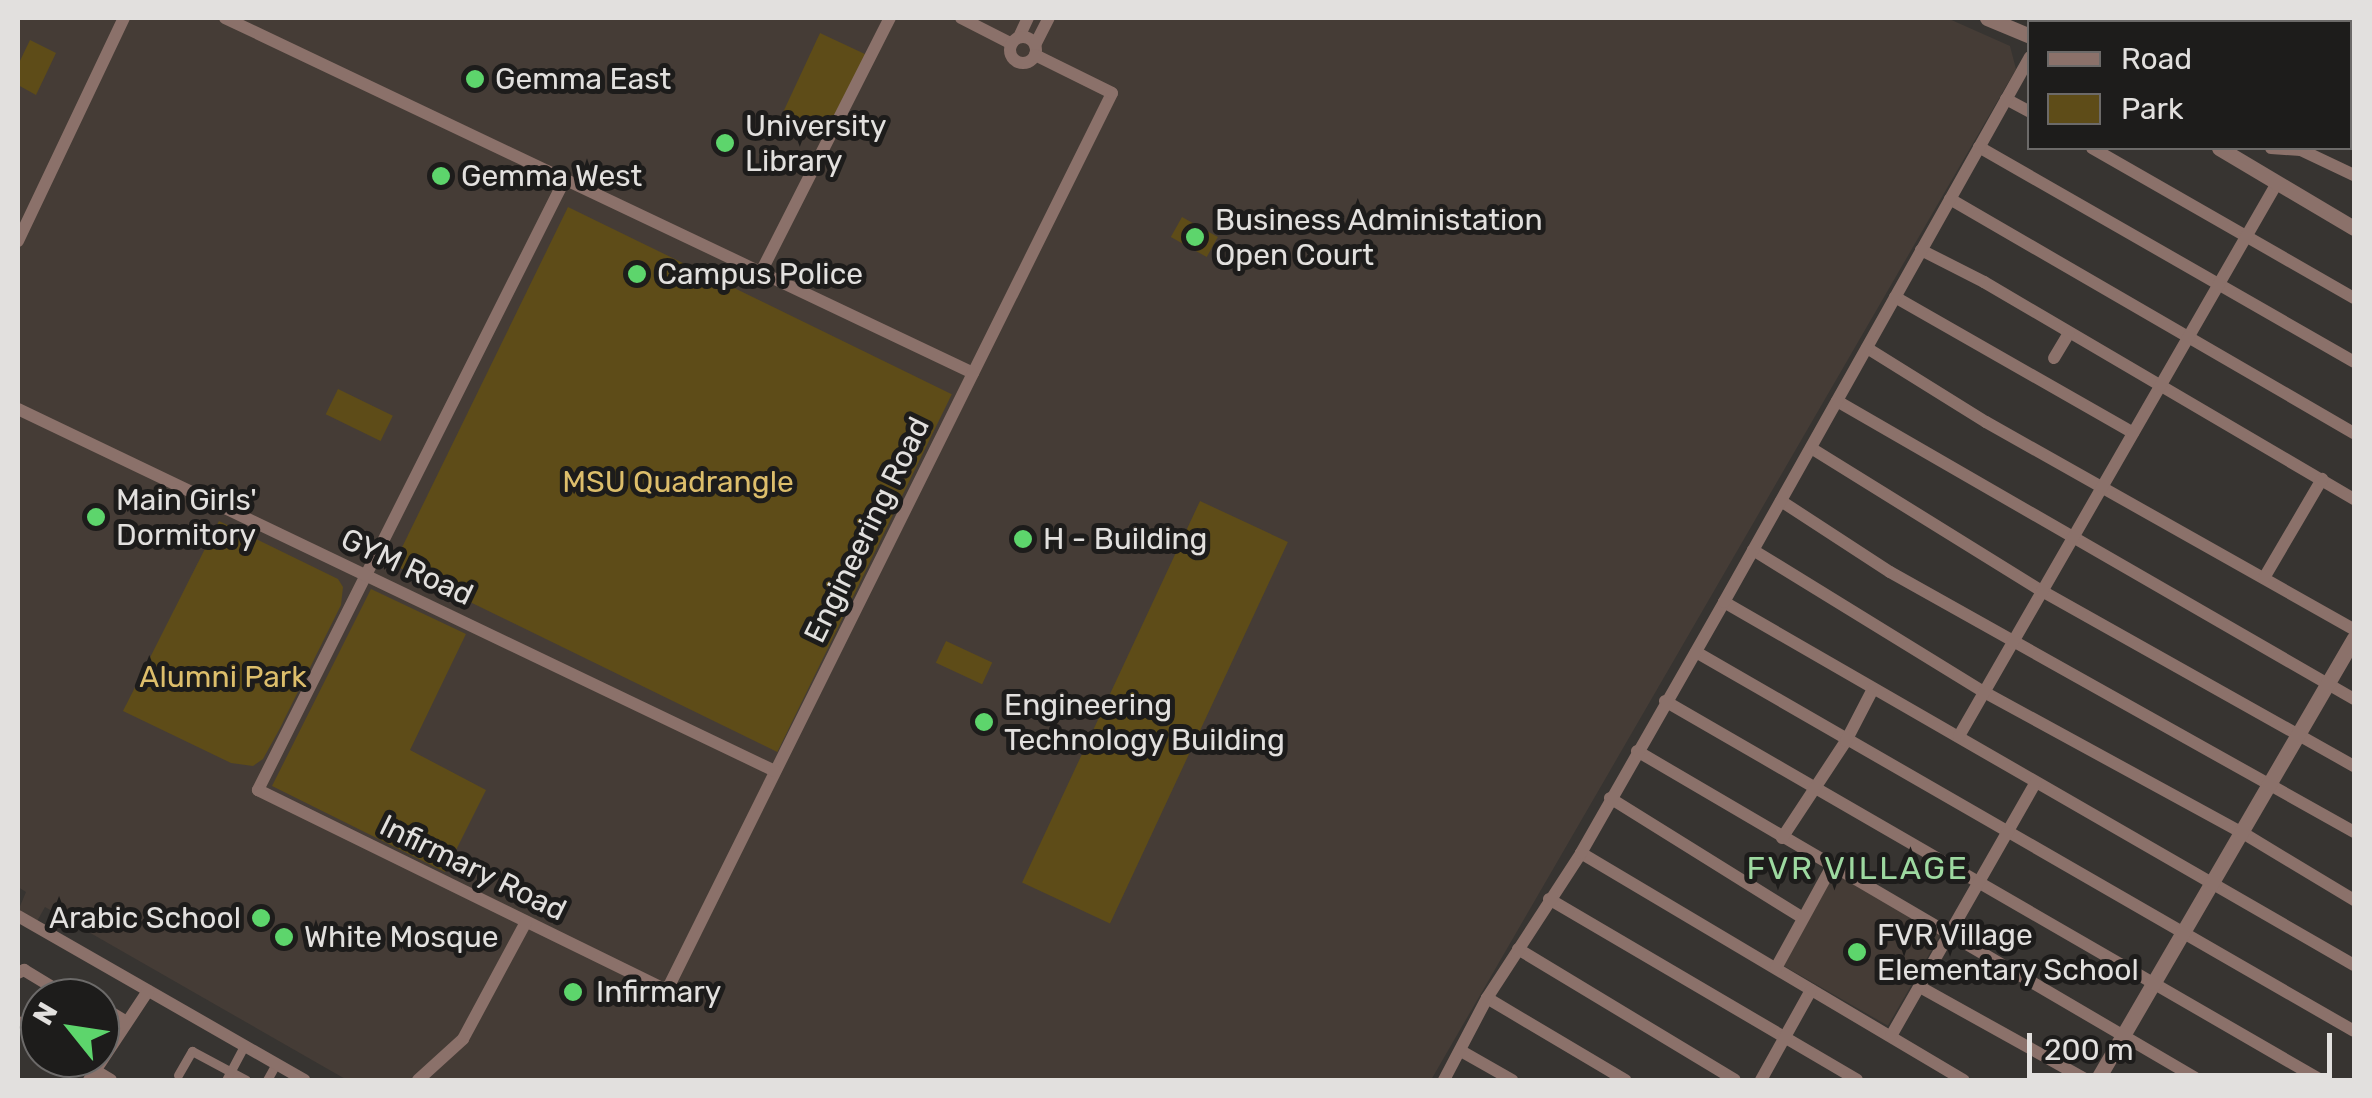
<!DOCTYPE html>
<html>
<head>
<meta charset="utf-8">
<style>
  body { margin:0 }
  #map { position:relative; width:2372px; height:1098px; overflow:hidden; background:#373431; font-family:Rubik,sans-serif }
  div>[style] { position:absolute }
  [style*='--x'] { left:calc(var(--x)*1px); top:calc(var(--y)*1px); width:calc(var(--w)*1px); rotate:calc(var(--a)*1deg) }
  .built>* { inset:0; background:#453c36; transform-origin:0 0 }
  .green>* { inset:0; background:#5e4c18; transform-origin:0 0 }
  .pedestrian>* { height:9px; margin:-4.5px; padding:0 4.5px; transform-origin:4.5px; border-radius:4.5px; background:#8b716a }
  .minor>* { height:12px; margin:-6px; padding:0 6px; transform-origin:6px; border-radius:6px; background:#8b716a }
  .minor>.ring { margin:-6px; padding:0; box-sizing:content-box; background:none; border:12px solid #8b716a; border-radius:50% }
  .tertiary>* { height:15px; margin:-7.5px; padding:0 7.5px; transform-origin:7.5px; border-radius:7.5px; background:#8b716a }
  .dots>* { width:28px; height:28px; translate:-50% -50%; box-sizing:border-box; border:5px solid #1d1c1b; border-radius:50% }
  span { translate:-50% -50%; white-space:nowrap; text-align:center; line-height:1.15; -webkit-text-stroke:10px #1d1c1b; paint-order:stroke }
  .poi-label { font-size:30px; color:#e2e0de }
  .left { translate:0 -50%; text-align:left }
  .right { translate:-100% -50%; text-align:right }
  .park-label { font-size:30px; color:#ddbe6b }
  .street-label { font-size:30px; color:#e2e0de }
  .neighbourhood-label { font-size:32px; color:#9dd9a0; letter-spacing:2.5px }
  .frame { position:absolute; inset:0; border:20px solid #e2e0de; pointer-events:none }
  .legend { position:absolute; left:2027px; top:20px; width:325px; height:130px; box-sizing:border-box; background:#1d1c1b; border:2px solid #6c6a69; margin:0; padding:12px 18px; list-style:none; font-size:30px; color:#e2e0de }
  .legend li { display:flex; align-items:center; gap:20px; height:50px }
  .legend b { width:50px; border:2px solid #6c6a69 }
  .north { position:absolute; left:20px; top:978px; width:100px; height:100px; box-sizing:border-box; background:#1d1c1b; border:2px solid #6c6a69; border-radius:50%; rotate:300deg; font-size:28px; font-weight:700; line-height:40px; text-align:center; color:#e2e0de }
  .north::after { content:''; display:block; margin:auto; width:35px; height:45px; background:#5dd56c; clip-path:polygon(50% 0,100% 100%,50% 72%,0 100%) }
  .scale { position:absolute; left:2027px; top:1033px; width:305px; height:45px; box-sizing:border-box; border:5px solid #e2e0de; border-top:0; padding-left:12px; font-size:30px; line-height:35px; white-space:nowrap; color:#e2e0de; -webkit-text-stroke:8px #1d1c1b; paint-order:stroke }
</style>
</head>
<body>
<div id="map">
  <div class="built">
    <div style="clip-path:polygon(18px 18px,1947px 18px,2010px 46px,2016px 69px,1431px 1080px,347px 1080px,45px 907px,36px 923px,18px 911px,26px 892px,18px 887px)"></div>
    <div style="left:1830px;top:870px;width:128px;height:106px;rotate:30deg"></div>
  </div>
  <div class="green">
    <div style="left:820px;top:33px;width:53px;height:86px;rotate:25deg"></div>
    <div style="clip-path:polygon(30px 40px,56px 53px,36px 95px,18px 85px,18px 65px)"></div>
    <div style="left:568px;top:207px;width:427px;height:398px;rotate:26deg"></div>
    <div style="left:1182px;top:217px;width:41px;height:23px;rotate:29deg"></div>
    <div style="left:338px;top:389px;width:61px;height:28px;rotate:26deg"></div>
    <div style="left:1200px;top:501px;width:97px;height:421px;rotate:25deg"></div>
    <div style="clip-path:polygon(219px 521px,338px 579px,343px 587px,341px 605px,279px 730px,263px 759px,253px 766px,231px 763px,123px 711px)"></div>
    <div style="clip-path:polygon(371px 589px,466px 634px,410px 750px,486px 790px,445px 872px,272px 786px)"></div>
    <div style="left:946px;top:641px;width:51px;height:24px;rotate:25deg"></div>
  </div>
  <div class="pedestrian">
    <div style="--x:178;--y:1075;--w:28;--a:-60"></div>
    <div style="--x:192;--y:1051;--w:61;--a:28.2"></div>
    <div style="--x:226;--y:1080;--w:38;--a:-62"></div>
    <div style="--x:267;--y:1080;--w:18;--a:-61"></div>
  </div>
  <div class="minor">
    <div style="--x:225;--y:18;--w:828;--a:25.39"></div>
    <div style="--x:961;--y:18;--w:57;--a:27"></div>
    <div style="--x:2104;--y:22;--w:6;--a:-39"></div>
    <div style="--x:2183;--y:22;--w:6;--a:-45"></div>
    <div style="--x:2230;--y:22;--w:6;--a:-45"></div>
    <div style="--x:1019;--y:37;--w:21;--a:-65"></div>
    <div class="ring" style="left:1010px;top:37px;width:14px;height:14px"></div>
    <div style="--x:2350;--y:40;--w:10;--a:-66"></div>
    <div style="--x:1035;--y:45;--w:30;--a:-63"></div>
    <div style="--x:2006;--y:99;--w:27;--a:28"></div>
    <div style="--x:2350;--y:118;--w:4;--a:14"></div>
    <div style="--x:1979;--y:147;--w:432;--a:29.8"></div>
    <div style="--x:2092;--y:148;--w:302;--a:29.8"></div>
    <div style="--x:2271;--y:148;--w:30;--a:4"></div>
    <div style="--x:2301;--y:150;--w:59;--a:25.3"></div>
    <div style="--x:565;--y:179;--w:684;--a:116.68"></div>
    <div style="--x:258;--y:790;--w:455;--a:26.1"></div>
    <div style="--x:667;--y:990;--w:1001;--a:-63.61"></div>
    <div style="--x:1112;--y:93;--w:86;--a:-153.7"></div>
    <div style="--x:1950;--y:199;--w:467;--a:30.1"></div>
    <div style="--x:18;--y:241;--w:247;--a:-64.6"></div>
    <div style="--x:1921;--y:250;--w:71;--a:26.9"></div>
    <div style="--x:1984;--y:282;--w:429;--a:30.4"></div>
    <div style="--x:761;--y:272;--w:285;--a:-63.1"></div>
    <div style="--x:1895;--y:297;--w:274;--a:29.7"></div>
    <div style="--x:1867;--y:348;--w:140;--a:31.9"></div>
    <div style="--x:1986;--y:422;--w:422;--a:29.4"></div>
    <div style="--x:2054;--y:358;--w:29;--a:-59"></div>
    <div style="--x:1837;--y:401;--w:597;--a:29.96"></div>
    <div style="--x:18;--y:409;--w:839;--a:25.56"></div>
    <div style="--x:1811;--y:448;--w:272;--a:31.8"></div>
    <div style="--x:2042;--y:591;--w:358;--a:29.3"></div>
    <div style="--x:1781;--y:501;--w:130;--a:33.1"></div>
    <div style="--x:1890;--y:572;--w:532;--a:29.26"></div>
    <div style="--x:1753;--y:550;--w:271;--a:31.6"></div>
    <div style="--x:1984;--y:692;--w:295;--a:28.6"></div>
    <div style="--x:2243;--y:833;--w:130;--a:31.1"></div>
    <div style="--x:2264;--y:578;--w:115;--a:-59.6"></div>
    <div style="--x:1724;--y:602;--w:727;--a:29.95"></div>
    <div style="--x:1696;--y:652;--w:759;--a:29.94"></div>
    <div style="--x:1665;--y:701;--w:758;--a:30.02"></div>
    <div style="--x:1959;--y:736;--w:638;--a:-60.1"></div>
    <div style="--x:1637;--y:751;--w:651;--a:30.35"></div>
    <div style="--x:1610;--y:798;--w:227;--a:31.9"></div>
    <div style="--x:1782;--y:838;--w:116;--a:-56.6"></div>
    <div style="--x:1846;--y:741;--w:59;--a:-62.6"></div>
    <div style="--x:1581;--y:853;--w:445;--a:30.7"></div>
    <div style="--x:1549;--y:899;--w:357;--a:30.4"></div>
    <div style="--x:18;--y:916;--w:330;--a:29.8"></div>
    <div style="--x:1518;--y:949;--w:253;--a:31.1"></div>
    <div style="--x:1776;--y:968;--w:114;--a:-61.2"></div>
    <div style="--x:18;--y:973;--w:7;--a:-27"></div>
    <div style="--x:24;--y:970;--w:50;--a:31.2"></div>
    <div style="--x:67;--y:996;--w:16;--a:7"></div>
    <div style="--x:1920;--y:987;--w:191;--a:29.1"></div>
    <div style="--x:1487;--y:998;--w:161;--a:30.7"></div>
    <div style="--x:100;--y:1006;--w:31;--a:31"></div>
    <div style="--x:18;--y:1022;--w:26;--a:32"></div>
    <div style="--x:1891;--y:1036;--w:292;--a:-60.3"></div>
    <div style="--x:1461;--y:1051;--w:59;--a:29.6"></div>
    <div style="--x:75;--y:1058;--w:42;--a:31.4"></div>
    <div style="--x:89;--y:1080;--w:107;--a:-56.5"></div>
    <div style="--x:418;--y:1080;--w:61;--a:-42.3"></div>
    <div style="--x:463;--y:1039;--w:133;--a:-61.7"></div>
    <div style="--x:1444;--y:1080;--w:93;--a:-62.3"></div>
    <div style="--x:1487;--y:998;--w:173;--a:-57"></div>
    <div style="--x:1581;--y:853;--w:289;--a:-60.3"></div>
    <div style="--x:1724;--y:602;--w:625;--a:-60.69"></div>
    <div style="--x:1761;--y:1080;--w:103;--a:-60.9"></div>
  </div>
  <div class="tertiary">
    <div style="--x:1987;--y:18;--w:47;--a:22.7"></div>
    <div style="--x:2219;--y:148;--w:157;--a:30.7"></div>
    <div style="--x:2097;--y:1080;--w:511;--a:-59.82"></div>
  </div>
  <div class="dots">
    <div style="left:475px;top:79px;background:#5dd56c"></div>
    <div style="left:725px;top:143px;background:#5dd56c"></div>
    <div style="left:441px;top:176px;background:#5dd56c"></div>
    <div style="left:1195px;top:237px;background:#5dd56c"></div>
    <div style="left:637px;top:274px;background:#5dd56c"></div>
    <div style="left:96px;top:517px;background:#5dd56c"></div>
    <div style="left:1023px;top:539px;background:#5dd56c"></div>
    <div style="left:984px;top:722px;background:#5dd56c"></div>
    <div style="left:261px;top:918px;background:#5dd56c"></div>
    <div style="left:284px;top:937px;background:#5dd56c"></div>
    <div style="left:1857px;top:952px;background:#5dd56c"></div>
    <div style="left:573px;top:992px;background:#5dd56c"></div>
  </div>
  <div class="poi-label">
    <span class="left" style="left:495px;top:79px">Gemma East</span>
    <span class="left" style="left:745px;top:143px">University<br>Library</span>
    <span class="left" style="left:461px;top:176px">Gemma West</span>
    <span class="left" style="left:1215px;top:237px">Business Administation<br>Open Court</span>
    <span class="left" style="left:657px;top:274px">Campus Police</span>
    <span class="left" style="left:116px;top:517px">Main Girls'<br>Dormitory</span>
    <span class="left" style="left:1043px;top:539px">H - Building</span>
    <span class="left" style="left:1004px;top:722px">Engineering<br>Technology Building</span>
    <span class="right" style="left:241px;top:918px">Arabic School</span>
    <span class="left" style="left:1877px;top:952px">FVR Village<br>Elementary School</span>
    <span class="left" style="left:304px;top:937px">White Mosque</span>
    <span class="left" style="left:596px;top:992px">Infirmary</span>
  </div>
  <div class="park-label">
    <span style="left:678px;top:482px">MSU Quadrangle</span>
    <span style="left:223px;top:677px">Alumni Park</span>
  </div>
  <div class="street-label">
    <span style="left:867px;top:530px;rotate:-64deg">Engineering Road</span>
    <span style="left:407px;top:567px;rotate:25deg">GYM Road</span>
    <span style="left:473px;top:868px;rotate:26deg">Infirmary Road</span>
  </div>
  <div class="neighbourhood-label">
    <span style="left:1858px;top:868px">FVR VILLAGE</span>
  </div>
  <div class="frame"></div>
  <ul class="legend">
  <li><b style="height:12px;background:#8b716a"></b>Road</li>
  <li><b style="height:28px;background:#5e4c18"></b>Park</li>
  </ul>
  <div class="north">N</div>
  <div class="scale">200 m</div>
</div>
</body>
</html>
